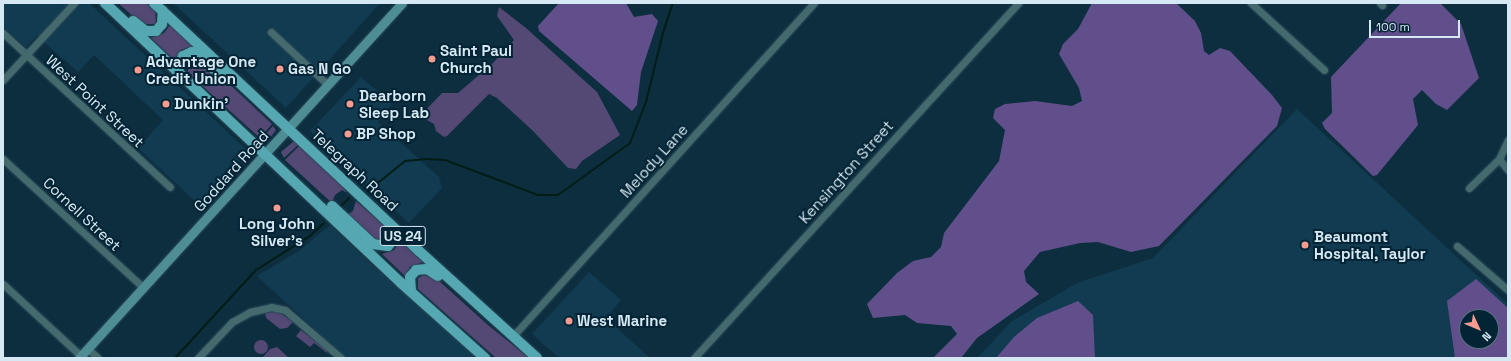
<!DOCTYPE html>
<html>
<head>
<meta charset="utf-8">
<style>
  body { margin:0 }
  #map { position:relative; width:1511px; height:361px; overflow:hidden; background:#0d2e3f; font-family:"Space Grotesk",sans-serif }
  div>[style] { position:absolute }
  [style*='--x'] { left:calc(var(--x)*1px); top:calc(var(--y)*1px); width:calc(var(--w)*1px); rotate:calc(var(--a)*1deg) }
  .built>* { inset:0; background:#113b50 }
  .green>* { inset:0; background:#544874 }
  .round { border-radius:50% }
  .forest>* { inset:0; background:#614f8b }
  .stream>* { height:2px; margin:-1px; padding:0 1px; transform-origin:1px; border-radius:1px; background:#011d16 }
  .roads { filter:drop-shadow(0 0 1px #2d4c5c) drop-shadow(0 0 1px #2d4c5c) }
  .street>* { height:7px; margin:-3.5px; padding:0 3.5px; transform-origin:3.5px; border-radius:3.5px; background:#446a6e }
  .secondary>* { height:9px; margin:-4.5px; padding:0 4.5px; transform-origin:4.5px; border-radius:4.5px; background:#4e8d94 }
  .primary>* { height:10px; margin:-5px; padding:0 5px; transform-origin:5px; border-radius:5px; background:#55a8b1 }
  .dots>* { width:11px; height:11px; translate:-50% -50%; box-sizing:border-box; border:2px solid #032434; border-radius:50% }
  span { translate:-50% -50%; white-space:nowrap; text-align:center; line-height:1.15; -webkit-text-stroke:4px #032434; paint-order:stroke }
  .shield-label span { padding:1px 3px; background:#032434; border:1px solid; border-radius:3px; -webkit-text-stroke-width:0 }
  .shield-label { font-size:14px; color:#d6e8f3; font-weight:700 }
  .poi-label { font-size:15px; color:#d6e8f3; font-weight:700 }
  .left { translate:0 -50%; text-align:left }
  .street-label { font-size:15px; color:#d6e8f3 }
  .frame { position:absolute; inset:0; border:4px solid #d6e8f3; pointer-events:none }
  .north { position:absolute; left:1459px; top:309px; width:40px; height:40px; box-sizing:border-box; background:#032434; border:1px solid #577280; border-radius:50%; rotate:134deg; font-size:11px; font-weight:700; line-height:16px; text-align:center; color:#d6e8f3 }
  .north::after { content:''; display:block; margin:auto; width:14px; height:18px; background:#f59c92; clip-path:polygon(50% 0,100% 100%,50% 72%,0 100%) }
  .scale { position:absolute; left:1369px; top:20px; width:91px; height:18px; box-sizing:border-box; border:2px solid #d6e8f3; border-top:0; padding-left:5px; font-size:12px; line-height:14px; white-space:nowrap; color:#d6e8f3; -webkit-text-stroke:3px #032434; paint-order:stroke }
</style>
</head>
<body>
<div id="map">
  <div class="built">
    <div style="clip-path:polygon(3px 3px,89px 3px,247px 150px,247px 153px,198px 204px,138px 148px,163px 120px,94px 55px,78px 72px,37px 36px,26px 47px,3px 27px)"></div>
    <div style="clip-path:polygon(173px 3px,380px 3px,286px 108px)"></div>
    <div style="clip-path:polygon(361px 77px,392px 104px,378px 122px,439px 177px,442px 188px,409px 223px,310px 131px)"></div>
    <div style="clip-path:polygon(evenodd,1297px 109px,1508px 304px,1508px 358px,977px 358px,1012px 321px,1077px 283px,1153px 258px,1297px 109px,1467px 317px,1491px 317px,1491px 341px,1467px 341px,1467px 317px)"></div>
    <div style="clip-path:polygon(330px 225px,370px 263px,477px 358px,346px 358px,257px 276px,300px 250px)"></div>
    <div style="clip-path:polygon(589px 272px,621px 300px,606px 318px,650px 358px,559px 358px,532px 334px)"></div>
  </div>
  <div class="green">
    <div style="clip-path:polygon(118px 3px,146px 3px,155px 11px,156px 24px,146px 24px,137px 20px)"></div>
    <div style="clip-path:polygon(499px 7px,526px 28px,597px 92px,620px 135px,582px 161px,576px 169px,568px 168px,533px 131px,497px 98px,489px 94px,447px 136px,444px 137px,436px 131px,434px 124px,420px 116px,442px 93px,458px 93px,493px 63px,514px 40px,497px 16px)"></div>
    <div style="clip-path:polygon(170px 25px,193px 46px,181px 50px,174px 60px,151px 38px,164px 33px)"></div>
    <div style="clip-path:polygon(194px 60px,209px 65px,272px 124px,260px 138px,188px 73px,188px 61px)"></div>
    <div style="clip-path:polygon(273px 126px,276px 130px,268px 141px,260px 140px)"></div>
    <div style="clip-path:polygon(294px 141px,298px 145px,284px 158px,281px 152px)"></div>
    <div style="clip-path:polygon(299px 146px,343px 187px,347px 193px,342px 190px,335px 195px,332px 203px,285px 160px)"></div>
    <div style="clip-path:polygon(356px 201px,387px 228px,387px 239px,373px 239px,348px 214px,353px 211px)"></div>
    <div style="clip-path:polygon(400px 241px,423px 262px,410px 267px,405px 276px,382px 254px,394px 250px)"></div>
    <div style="clip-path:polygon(424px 275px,438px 280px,488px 325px,529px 358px,496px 358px,418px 289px,418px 278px)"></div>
    <div style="clip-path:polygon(275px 312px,282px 314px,293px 322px,287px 328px,280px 329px,266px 318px,265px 313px)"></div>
    <div style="clip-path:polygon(301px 330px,327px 350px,327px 353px,314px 343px,310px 347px,296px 336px)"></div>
    <div class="round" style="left:254px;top:340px;width:14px;height:14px"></div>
    <div style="clip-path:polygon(277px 347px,289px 358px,263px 357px,270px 349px)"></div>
  </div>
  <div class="forest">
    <div style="clip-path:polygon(559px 3px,626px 3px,634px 17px,652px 14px,658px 21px,641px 72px,637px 105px,632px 111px,539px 31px,538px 26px)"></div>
    <div style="clip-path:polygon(1092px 3px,1176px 3px,1195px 21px,1201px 33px,1204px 51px,1209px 55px,1220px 48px,1230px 51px,1272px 95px,1282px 108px,1277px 126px,1159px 246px,1131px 252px,1098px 242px,1080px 243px,1040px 252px,1024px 271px,1026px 282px,1039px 294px,977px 338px,961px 358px,933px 358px,957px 334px,951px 326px,917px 323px,905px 315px,873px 318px,867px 304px,897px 273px,913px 261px,931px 257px,941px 247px,944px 233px,999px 161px,1005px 130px,993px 118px,995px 109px,1005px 104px,1035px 101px,1072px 106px,1082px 101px,1079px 88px,1059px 54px,1063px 44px,1078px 29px)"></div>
    <div style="clip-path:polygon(1401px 3px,1440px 3px,1461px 24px,1479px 78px,1447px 110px,1436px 104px,1422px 90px,1413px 99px,1418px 125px,1377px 175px,1373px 176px,1325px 129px,1322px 123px,1332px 113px,1331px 77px)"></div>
    <div style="clip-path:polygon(evenodd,1476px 279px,1508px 308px,1508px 358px,1455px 358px,1447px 301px,1476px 279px,1467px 317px,1491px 317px,1491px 341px,1467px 341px,1467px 317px)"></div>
    <div style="clip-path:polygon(1078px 301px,1093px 315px,1095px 358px,996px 358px,1014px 337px,1037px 318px)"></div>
  </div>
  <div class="stream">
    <div style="--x:368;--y:191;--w:48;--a:-39"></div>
    <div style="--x:405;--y:161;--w:22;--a:-5"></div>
    <div style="--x:427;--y:159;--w:18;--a:3"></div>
    <div style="--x:445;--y:160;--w:99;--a:20.6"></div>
    <div style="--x:538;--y:195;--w:20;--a:0"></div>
    <div style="--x:558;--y:195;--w:89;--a:-35.8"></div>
    <div style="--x:630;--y:143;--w:44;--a:-68.7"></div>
    <div style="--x:646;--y:102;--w:71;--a:-76.2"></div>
    <div style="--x:663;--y:33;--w:32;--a:-72"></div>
    <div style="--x:339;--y:208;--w:14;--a:-45"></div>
    <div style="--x:175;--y:358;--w:120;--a:-47.4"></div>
    <div style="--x:256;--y:270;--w:64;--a:-32.2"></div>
    <div style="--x:310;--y:236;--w:19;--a:-43"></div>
  </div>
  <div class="roads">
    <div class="street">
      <div style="--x:1251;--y:3;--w:99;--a:42.5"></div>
      <div style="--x:1380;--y:3;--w:3;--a:45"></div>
      <div style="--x:271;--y:32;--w:78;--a:42.9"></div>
      <div style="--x:3;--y:33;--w:227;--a:42.7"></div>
      <div style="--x:3;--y:80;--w:105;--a:-47.3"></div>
      <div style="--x:3;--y:159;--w:191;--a:42.5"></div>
      <div style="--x:1499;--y:159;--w:21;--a:-65"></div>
      <div style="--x:1499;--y:159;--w:14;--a:51"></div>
      <div style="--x:1469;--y:188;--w:42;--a:-44"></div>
      <div style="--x:1457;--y:246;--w:67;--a:40.8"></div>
      <div style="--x:3;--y:284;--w:106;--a:42.7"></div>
      <div style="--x:513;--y:336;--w:449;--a:-47.9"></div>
      <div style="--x:88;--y:349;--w:13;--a:42"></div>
      <div style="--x:198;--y:358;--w:50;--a:-46.6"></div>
      <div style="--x:232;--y:322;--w:21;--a:-29"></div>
      <div style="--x:250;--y:312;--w:22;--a:-13"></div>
      <div style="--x:271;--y:307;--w:14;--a:12"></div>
      <div style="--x:285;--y:310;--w:74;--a:40.6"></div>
      <div style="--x:694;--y:358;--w:481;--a:-47.6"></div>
    </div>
    <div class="secondary">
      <div style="--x:79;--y:358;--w:480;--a:-47.7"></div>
    </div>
    <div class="primary">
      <div style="--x:105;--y:3;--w:407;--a:43.4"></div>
      <div style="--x:401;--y:283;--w:113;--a:41.8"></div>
      <div style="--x:154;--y:3;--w:363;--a:43.1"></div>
      <div style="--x:419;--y:251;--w:159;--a:42.2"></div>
      <div style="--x:133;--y:21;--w:16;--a:38"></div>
      <div style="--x:146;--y:31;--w:10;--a:0"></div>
      <div style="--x:156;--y:31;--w:9;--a:-49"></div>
      <div style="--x:162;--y:24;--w:13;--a:-86"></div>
      <div style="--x:177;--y:73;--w:18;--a:-71"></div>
      <div style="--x:183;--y:56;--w:10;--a:-24"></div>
      <div style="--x:192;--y:52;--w:37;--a:38"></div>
      <div style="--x:332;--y:206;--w:56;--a:42.8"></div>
      <div style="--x:373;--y:244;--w:15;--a:8"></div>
      <div style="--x:388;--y:246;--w:13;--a:-51"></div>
      <div style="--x:396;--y:236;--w:6;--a:-90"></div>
      <div style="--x:411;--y:291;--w:14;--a:-94"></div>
      <div style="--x:410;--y:277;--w:9;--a:-49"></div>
      <div style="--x:416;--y:270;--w:11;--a:-5"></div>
      <div style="--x:427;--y:269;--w:13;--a:32"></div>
    </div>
  </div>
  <div class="dots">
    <div style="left:432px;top:59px;background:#f59c92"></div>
    <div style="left:280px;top:69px;background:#f59c92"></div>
    <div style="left:138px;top:70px;background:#f59c92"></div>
    <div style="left:166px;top:104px;background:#f59c92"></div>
    <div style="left:350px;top:104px;background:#f59c92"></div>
    <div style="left:348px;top:134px;background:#f59c92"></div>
    <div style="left:277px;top:208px;background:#f59c92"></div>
    <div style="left:1305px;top:245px;background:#f59c92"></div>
    <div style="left:569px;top:321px;background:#f59c92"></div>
  </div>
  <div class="shield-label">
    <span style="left:403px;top:236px">US 24</span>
  </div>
  <div class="poi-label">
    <span class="left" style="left:440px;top:59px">Saint Paul<br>Church</span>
    <span class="left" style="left:146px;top:70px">Advantage One<br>Credit Union</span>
    <span class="left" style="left:288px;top:69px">Gas N Go</span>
    <span class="left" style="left:359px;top:104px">Dearborn<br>Sleep Lab</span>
    <span class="left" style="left:174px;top:104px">Dunkin'</span>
    <span class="left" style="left:356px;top:134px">BP Shop</span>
    <span style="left:277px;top:232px">Long John<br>Silver's</span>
    <span class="left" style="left:1314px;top:245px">Beaumont<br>Hospital, Taylor</span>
    <span class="left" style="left:577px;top:321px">West Marine</span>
  </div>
  <div class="street-label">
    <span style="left:95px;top:101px;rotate:43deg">West Point Street</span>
    <span style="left:654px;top:161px;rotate:-48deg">Melody Lane</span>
    <span style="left:355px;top:170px;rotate:43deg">Telegraph Road</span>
    <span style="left:231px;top:171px;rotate:-48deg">Goddard Road</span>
    <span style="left:846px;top:172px;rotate:-48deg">Kensington Street</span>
    <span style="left:82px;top:214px;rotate:43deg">Cornell Street</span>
  </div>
  <div class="frame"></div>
  <div class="north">N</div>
  <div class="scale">100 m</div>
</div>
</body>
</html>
